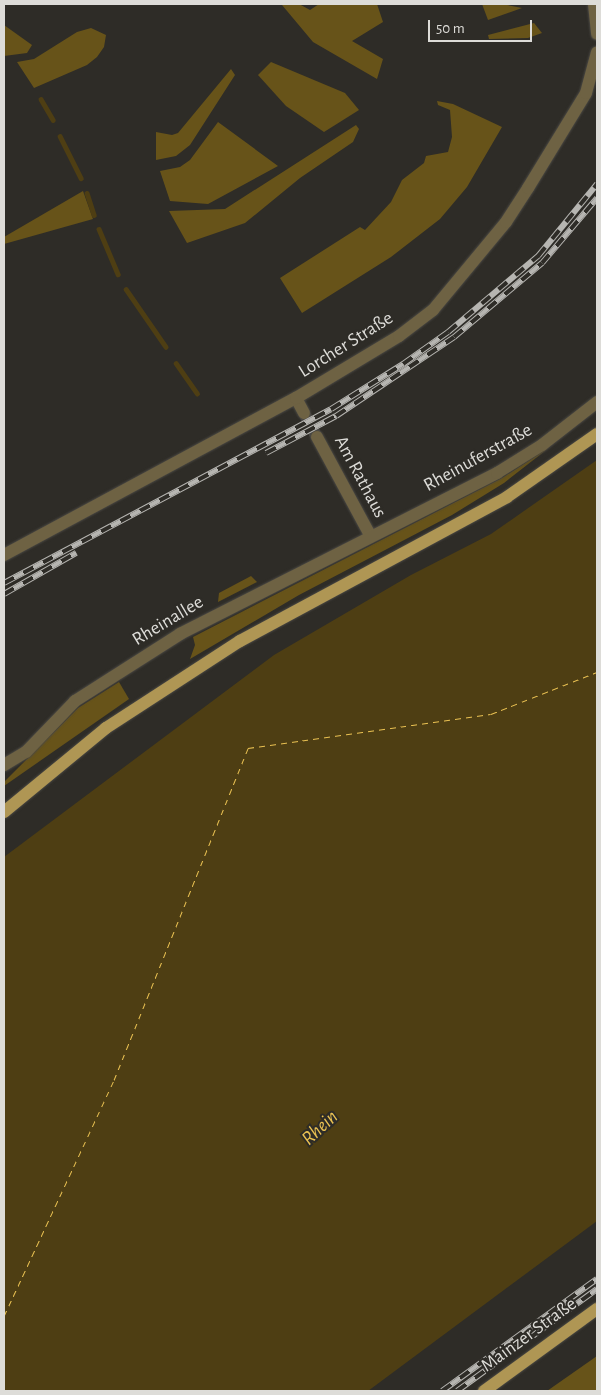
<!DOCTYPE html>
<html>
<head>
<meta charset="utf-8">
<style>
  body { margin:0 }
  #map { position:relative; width:601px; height:1395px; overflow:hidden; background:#2e2c27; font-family:"Alegreya Sans",sans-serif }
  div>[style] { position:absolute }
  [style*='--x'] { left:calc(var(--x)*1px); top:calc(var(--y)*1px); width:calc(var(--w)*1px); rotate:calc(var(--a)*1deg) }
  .green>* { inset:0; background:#675319 }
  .water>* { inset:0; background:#4e3e13 }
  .stream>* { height:4.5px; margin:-2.25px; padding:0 2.25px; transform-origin:2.25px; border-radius:2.25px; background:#4e3e13 }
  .ferry>* { height:1px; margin-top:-0.5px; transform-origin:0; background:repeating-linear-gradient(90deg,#ebc252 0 6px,transparent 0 11px) }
  .minor-tunnel>* { height:12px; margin-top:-6px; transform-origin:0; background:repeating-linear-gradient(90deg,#484642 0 12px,transparent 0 18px) }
  .roads { filter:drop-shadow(0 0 1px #4a4843) drop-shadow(0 0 1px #4a4843) }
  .minor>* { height:12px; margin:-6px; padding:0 6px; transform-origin:6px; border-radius:6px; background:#6e6243 }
  .primary>* { height:12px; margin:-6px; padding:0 6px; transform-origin:6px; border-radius:6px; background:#af9654 }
  .rail>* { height:5.5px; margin-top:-2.75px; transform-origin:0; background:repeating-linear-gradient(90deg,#2e2c27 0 11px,#b6b5b1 0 22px); box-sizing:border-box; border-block:1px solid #b6b5b1 }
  span { translate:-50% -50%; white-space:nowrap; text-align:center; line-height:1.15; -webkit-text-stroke:4px #2e2c27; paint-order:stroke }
  .street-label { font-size:19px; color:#dddcd8 }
  .water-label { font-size:20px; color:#ebc252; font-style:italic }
  .frame { position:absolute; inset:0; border:5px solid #dddcd8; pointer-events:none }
  .scale { position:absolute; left:428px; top:20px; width:104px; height:22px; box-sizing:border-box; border:2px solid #dddcd8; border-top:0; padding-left:6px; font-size:15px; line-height:18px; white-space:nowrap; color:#dddcd8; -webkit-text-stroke:4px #2e2c27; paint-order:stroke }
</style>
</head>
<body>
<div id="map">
  <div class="green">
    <div style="clip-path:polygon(299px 4px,310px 10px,319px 4px,377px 4px,383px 22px,352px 41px,383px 59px,377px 79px,313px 42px,282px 5px)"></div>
    <div style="clip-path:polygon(482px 4px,502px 4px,522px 8px,488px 20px)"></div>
    <div style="clip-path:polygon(534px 23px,542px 33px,528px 38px,489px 39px,488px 35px)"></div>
    <div style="clip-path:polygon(4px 25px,32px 45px,27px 53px,4px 56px)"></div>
    <div style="clip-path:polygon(91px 28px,106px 35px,104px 47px,97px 57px,87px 65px,34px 88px,17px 62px,34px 59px,77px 32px)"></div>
    <div style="clip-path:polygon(271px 62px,345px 93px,359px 110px,324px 132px,286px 106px,258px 75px)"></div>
    <div style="clip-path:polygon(231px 69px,235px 75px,190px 145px,176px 156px,156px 160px,156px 132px,172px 135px,178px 133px)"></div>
    <div style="clip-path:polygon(437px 101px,453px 104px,502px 127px,467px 187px,440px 219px,391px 257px,302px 313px,280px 278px,360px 227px,365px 230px,391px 202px,402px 180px,424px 163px,426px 156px,448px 152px,452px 137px,450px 110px,438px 105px)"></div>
    <div style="clip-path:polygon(218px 122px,278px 166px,208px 204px,170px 201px,160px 171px,180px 167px,190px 160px)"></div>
    <div style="clip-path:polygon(356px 125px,359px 129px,353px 142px,300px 178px,245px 223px,187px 243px,169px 211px,225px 209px)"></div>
    <div style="clip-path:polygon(83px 191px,93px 219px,4px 244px,4px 237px)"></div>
    <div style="clip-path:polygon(550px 447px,504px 483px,452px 515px,299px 595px,190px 659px,195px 645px,193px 637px,502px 478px)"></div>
    <div style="clip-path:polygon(251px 576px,257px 582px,218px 602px,219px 593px)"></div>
    <div style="clip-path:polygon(119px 682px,129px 699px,4px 786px,4px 782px,78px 708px)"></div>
    <div style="clip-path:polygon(597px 1356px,597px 1391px,547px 1391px)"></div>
  </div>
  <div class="water">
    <div style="clip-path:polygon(597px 460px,597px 1221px,368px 1391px,4px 1391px,4px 857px,274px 655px,411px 575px,491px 534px)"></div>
  </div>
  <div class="stream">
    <div style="--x:41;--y:99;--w:24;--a:60"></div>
    <div style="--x:60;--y:136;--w:47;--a:63.4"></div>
    <div style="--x:87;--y:193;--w:23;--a:72"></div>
    <div style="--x:99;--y:229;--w:49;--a:67.1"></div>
    <div style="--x:126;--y:289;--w:70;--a:55.4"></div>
    <div style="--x:176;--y:363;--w:37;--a:55"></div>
  </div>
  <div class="ferry">
    <div style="--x:4;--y:1316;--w:260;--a:-65"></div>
    <div style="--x:114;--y:1080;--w:358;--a:-68"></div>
    <div style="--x:248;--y:748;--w:245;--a:-8"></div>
    <div style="--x:491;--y:714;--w:114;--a:-21.6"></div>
  </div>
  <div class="minor-tunnel">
    <div style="--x:304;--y:413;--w:27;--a:62"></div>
  </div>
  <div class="roads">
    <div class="minor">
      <div style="--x:594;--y:4;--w:30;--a:84"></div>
      <div style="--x:296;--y:398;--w:17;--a:62"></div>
      <div style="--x:317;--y:437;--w:111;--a:61.6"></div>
      <div style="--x:4;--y:555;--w:332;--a:-28.3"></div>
      <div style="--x:296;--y:398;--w:120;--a:-31"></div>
      <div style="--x:399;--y:336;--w:43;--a:-37.4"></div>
      <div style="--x:433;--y:310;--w:114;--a:-50.3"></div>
      <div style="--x:506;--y:222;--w:40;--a:-57.1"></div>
      <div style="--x:528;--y:188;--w:111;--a:-58.6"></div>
      <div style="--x:586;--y:93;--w:42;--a:-75"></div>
      <div style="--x:4;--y:765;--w:26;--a:-31"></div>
      <div style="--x:26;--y:752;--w:71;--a:-46.1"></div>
      <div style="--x:75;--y:701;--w:125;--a:-32.5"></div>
      <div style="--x:180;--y:634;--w:356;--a:-26.9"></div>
      <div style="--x:497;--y:473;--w:53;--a:-31.9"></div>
      <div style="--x:542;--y:445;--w:70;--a:-38"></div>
    </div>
    <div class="primary">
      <div style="--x:4;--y:812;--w:132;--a:-39.5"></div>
      <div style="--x:106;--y:728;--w:160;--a:-33"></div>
      <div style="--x:240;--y:641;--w:303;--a:-28.3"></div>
      <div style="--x:507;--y:497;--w:110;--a:-35"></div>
      <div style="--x:484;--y:1391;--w:140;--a:-36"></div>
    </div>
  </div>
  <div class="rail">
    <div style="--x:266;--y:453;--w:79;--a:-27.9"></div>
    <div style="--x:336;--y:416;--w:142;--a:-33.8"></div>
    <div style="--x:454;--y:337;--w:115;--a:-40.1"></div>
    <div style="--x:542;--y:263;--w:85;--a:-49.8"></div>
    <div style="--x:4;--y:583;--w:370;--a:-28"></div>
    <div style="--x:331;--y:409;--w:85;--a:-32"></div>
    <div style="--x:403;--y:364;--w:55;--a:-35.4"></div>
    <div style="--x:448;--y:332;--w:118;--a:-40.2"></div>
    <div style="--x:538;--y:256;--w:93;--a:-50.7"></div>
    <div style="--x:4;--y:594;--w:83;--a:-29.7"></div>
    <div style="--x:442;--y:1391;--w:191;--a:-35.9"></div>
    <div style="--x:457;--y:1391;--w:173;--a:-36.1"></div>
  </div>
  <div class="street-label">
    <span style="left:346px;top:345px;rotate:-32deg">Lorcher Straße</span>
    <span style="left:478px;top:458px;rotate:-29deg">Rheinuferstraße</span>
    <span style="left:360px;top:477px;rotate:62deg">Am Rathaus</span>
    <span style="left:168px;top:621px;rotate:-31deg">Rheinallee</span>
    <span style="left:529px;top:1335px;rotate:-36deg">Mainzer Straße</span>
  </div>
  <div class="water-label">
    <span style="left:320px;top:1128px;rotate:-43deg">Rhein</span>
  </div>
  <div class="frame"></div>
  <div class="scale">50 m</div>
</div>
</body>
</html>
